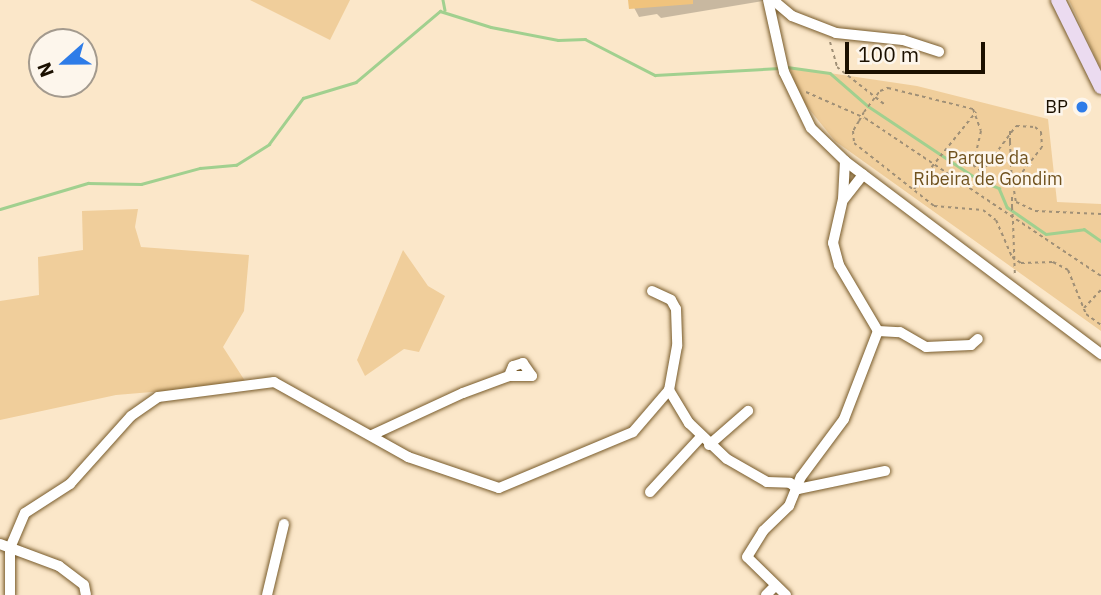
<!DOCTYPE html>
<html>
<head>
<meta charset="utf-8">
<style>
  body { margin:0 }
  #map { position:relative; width:1101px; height:595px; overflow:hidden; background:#fbe7c9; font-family:"IBM Plex Sans",sans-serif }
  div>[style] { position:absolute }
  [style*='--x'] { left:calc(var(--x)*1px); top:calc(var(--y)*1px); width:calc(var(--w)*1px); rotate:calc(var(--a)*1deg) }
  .green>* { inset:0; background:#f0ce9b }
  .shadow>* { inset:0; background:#0003 }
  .stream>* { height:2.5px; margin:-1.25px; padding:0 1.25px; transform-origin:1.25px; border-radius:1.25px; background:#a1d08f }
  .building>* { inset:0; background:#f0c37d }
  .path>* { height:2px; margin-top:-1px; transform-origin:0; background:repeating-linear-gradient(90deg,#9f8f76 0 3.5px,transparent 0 7px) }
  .roads { filter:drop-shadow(0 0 2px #785b2b) drop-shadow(0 0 2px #785b2b) }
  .minor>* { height:10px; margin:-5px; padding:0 5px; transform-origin:5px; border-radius:5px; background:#fff }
  .secondary>* { height:14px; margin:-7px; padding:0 7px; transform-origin:7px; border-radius:7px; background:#ebdbf0 }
  .path-bridge>* { height:2px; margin-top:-1px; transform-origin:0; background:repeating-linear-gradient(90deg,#9f8f76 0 3.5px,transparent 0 7px) }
  .dots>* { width:19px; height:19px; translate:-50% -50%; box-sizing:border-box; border:4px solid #fdf6ec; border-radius:50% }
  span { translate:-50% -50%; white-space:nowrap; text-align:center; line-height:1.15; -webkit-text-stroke:5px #fdf6ec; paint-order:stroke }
  .poi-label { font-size:18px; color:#1b1000 }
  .right { translate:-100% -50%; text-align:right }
  .park-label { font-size:18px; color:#70521e }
  .north { position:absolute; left:28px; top:28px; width:70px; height:70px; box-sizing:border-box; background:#fdf6ec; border:2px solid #a39a8e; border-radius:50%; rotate:249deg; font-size:19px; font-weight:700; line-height:28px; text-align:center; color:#1b1000 }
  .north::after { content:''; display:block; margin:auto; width:24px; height:32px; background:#2e7ce8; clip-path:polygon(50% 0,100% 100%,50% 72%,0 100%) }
  .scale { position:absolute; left:845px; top:42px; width:140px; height:32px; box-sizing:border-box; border:4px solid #1b1000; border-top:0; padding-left:9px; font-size:21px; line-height:24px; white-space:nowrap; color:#1b1000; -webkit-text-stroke:5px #fdf6ec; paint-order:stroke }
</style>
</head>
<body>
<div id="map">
  <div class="green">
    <div style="clip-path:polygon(250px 0,350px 0,330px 40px)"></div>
    <div style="clip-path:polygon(1069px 0,1101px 0,1101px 69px)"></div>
    <div style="clip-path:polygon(789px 67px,917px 86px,1048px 119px,1057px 202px,1101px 204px,1101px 331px,835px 141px,801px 99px)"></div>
    <div style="clip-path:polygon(138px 209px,135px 227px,141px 247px,249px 255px,244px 311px,223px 347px,247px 384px,116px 395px,0 420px,0 301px,39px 295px,38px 257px,83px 250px,82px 211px)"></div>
    <div style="clip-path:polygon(403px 250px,428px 286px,445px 296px,419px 352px,404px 349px,365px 376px,357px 360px)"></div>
  </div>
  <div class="shadow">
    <div style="clip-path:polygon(630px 0,763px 0,763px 1px,661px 18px,657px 14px,639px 17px)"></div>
  </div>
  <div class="stream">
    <div style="--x:443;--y:0;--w:10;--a:79"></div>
    <div style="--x:787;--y:67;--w:43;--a:7.9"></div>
    <div style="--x:830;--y:73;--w:50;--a:41"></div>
    <div style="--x:868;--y:106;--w:133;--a:33.7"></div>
    <div style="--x:979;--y:180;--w:22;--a:22"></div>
    <div style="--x:999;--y:188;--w:21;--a:67"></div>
    <div style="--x:1007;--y:207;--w:47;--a:34.7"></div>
    <div style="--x:1046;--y:234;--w:38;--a:-7"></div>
    <div style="--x:1084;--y:229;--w:21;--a:35"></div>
    <div style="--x:0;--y:209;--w:92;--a:-16.5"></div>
    <div style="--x:88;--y:183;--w:53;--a:1.1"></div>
    <div style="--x:141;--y:184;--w:61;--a:-15.2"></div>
    <div style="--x:200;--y:168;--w:36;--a:-5"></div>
    <div style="--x:236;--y:165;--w:39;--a:-32"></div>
    <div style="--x:269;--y:144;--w:57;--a:-53.5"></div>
    <div style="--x:303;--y:98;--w:55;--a:-16.8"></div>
    <div style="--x:356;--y:82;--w:110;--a:-40.2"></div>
    <div style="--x:440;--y:11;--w:53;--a:17.4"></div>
    <div style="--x:491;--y:27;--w:68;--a:11"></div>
    <div style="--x:558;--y:40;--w:27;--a:-2"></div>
    <div style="--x:585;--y:39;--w:79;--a:27.2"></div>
    <div style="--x:655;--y:75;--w:125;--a:-3.2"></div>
  </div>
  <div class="building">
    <div style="clip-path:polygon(628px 0,693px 0,693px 4px,629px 9px)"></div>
  </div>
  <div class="path">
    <div style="--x:830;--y:42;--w:26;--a:74"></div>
    <div style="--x:837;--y:67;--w:60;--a:38.2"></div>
    <div style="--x:806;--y:92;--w:64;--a:23.8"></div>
    <div style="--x:865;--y:118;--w:284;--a:33.8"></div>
    <div style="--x:864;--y:112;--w:26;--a:-53"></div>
    <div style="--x:880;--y:91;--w:9;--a:-21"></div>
    <div style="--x:888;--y:88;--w:88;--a:13.9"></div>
    <div style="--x:973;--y:109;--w:23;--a:70"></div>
    <div style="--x:981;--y:131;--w:35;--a:103"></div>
    <div style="--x:973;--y:165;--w:11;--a:38"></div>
    <div style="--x:982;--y:172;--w:57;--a:-53.5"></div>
    <div style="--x:1016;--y:126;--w:19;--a:3"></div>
    <div style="--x:1035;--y:127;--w:8;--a:40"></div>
    <div style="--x:1041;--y:132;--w:15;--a:86"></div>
    <div style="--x:1042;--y:147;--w:47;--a:128.1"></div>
    <div style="--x:1013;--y:184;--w:18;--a:81"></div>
    <div style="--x:1016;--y:202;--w:21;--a:25"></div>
    <div style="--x:1035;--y:211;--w:66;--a:2.6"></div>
    <div style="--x:859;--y:121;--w:12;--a:121"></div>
    <div style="--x:853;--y:131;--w:12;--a:85"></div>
    <div style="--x:854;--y:143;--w:102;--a:38.2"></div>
    <div style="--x:934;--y:206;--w:49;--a:4.7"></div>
    <div style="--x:983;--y:210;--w:16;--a:38"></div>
    <div style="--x:996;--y:220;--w:40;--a:66.6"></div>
    <div style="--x:1012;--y:257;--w:11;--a:34"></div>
    <div style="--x:1021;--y:263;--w:32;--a:-2"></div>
    <div style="--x:1053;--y:262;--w:17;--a:28"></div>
    <div style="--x:1068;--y:270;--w:48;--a:67.8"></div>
    <div style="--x:1086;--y:314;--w:19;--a:36"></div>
    <div style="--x:1010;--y:142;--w:43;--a:87.3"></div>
    <div style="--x:914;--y:189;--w:99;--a:-51.2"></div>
    <div style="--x:1012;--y:197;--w:10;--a:90"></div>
    <div style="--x:1013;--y:221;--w:56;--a:88"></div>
    <div style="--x:1084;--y:308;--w:25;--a:-47"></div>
  </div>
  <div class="roads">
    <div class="minor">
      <div style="--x:768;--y:0;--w:74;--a:77.5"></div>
      <div style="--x:784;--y:72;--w:62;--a:64.3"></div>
      <div style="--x:811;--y:128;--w:47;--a:44.1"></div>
      <div style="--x:845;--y:161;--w:321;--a:37"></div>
      <div style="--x:773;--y:0;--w:25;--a:40"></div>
      <div style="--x:792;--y:16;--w:47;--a:21.1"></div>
      <div style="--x:836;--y:33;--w:67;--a:6"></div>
      <div style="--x:903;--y:40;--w:38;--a:18"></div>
      <div style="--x:844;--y:199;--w:31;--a:-52"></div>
      <div style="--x:652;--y:291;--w:21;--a:25"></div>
      <div style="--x:671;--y:300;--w:10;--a:61"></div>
      <div style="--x:676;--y:309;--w:37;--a:88"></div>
      <div style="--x:677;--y:346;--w:45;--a:100.3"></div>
      <div style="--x:878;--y:331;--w:22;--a:3"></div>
      <div style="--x:900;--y:332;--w:30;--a:30"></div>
      <div style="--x:926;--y:347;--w:45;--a:-2.5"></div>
      <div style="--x:971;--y:345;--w:9;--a:-41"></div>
      <div style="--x:669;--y:390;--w:39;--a:59"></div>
      <div style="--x:689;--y:423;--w:52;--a:43.5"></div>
      <div style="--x:727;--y:459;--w:46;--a:29.9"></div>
      <div style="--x:767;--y:482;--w:23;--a:2"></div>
      <div style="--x:790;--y:483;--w:10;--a:37"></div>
      <div style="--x:372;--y:435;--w:100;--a:-24.8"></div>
      <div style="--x:463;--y:393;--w:49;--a:-20.3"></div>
      <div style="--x:509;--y:376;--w:23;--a:0"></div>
      <div style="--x:532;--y:376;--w:16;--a:-125"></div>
      <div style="--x:523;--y:363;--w:10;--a:163"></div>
      <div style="--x:513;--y:366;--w:11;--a:112"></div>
      <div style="--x:709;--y:445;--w:52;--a:-41.1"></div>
      <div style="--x:798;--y:489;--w:89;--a:-11.7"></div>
      <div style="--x:650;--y:492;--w:75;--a:-47.2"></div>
      <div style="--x:0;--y:544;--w:63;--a:20.4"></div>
      <div style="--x:59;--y:566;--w:31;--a:37"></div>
      <div style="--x:84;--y:585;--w:10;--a:79"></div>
      <div style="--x:10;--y:595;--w:47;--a:-90"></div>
      <div style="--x:10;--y:548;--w:38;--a:-67"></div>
      <div style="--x:25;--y:513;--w:54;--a:-32.8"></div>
      <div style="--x:70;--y:484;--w:91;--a:-48.1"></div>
      <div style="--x:131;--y:416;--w:33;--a:-35"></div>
      <div style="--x:158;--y:397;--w:117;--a:-7.4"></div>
      <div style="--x:274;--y:382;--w:154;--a:29.2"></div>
      <div style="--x:408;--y:457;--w:96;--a:18.8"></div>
      <div style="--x:499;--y:488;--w:145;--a:-22.7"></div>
      <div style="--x:633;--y:432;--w:55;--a:-49.4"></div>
      <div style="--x:267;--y:595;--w:73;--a:-76.5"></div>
      <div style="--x:766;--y:595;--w:11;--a:-45"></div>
      <div style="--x:786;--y:595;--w:54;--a:-135.7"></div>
      <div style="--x:747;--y:557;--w:31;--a:-58"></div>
      <div style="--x:763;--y:531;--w:36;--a:-44"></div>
      <div style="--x:789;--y:506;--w:31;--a:-68"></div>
      <div style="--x:801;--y:477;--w:72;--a:-53.4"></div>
      <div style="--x:844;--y:419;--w:94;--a:-68.9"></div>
      <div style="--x:878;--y:331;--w:77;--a:-120.6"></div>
      <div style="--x:839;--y:265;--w:23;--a:-105"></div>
      <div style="--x:833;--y:243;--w:45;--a:-77.2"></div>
      <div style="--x:843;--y:199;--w:38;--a:-87"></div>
    </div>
    <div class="secondary">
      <div style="--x:1058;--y:0;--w:97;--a:63.7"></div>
    </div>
  </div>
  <div class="path-bridge">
    <div style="--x:859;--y:121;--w:10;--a:-61"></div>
    <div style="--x:1010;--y:131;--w:11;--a:90"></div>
    <div style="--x:1012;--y:207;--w:14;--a:86"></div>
  </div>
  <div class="dots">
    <div style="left:1082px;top:107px;background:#2e7ce8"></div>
  </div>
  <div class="poi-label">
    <span class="right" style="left:1068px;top:107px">BP</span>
  </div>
  <div class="park-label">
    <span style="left:988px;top:169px">Parque da<br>Ribeira de Gondim</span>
  </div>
  <div class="north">N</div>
  <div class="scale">100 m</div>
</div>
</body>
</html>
